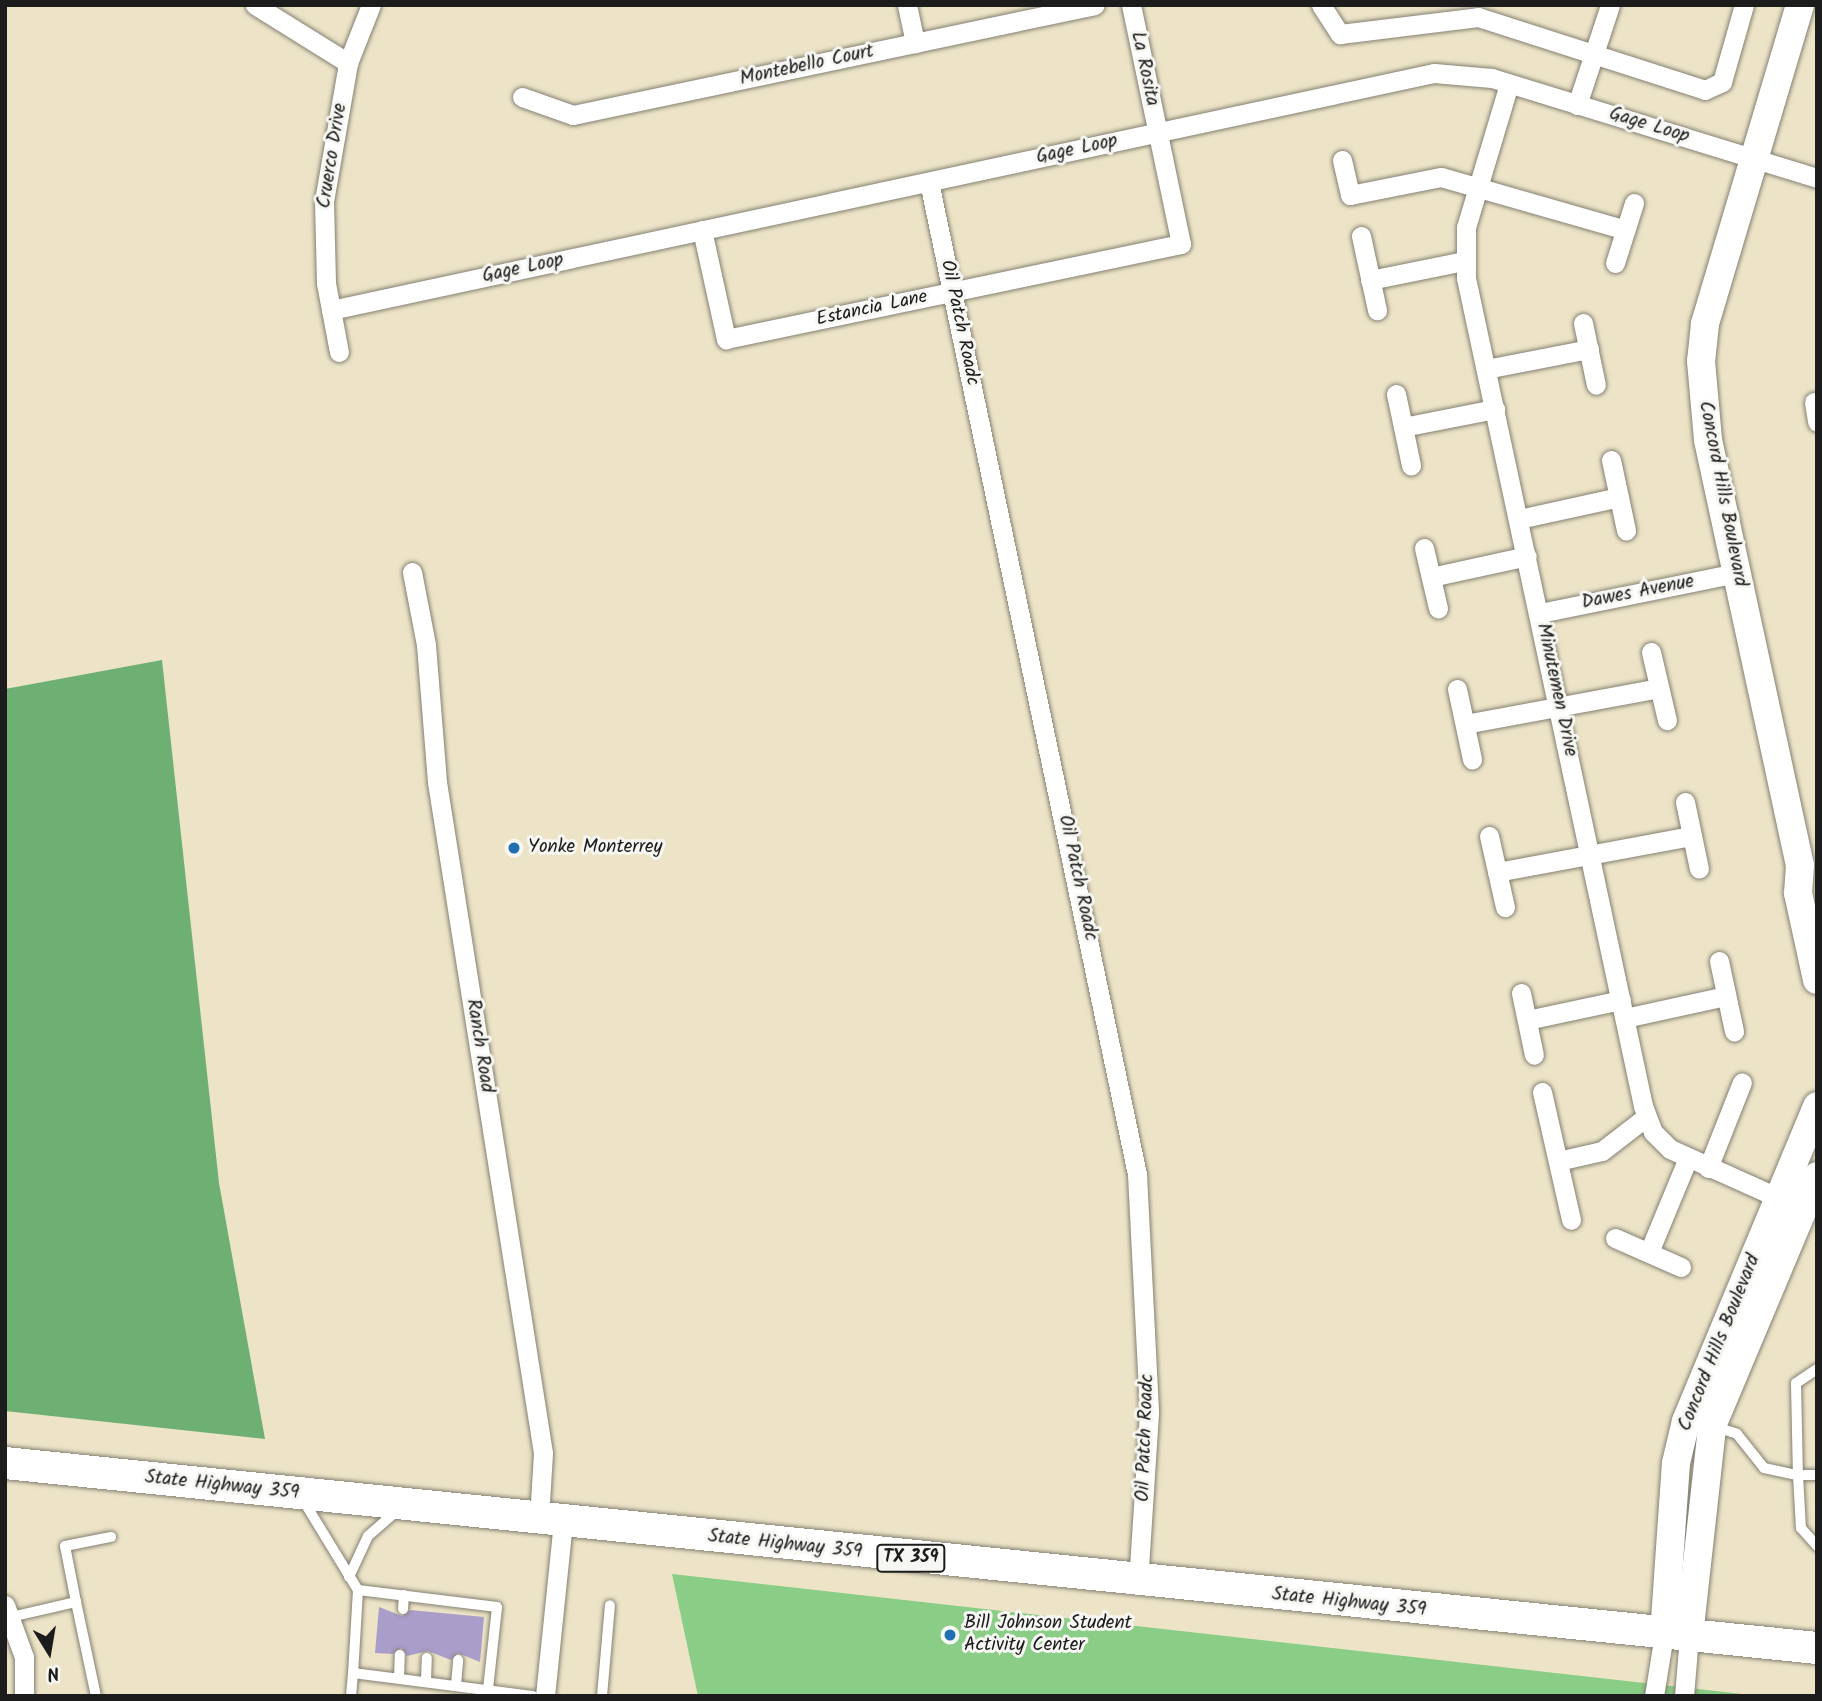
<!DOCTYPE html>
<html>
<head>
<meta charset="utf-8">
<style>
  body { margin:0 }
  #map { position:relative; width:1822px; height:1701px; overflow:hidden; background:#ede4c8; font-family:Kalam,sans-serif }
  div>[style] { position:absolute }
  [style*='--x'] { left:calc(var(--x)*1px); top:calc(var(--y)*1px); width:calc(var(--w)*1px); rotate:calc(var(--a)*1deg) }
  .green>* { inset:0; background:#89cd86 }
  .forest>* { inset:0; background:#6eb073 }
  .building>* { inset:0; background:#a99dca }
  .roads { filter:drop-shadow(0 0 2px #848072) drop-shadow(0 0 2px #848072) }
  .lane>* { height:10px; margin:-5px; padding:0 5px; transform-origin:5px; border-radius:5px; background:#fff }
  .street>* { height:19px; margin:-9.5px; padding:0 9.5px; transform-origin:9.5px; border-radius:9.5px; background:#fff }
  .secondary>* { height:28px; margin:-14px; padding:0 14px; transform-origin:14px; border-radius:14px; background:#fff }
  .primary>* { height:32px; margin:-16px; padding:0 16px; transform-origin:16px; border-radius:16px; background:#fff }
  .dots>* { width:19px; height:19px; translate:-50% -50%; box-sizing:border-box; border:4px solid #f6f6f2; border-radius:50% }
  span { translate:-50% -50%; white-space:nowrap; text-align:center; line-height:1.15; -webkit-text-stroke:6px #f6f6f2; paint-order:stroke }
  .shield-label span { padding:2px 5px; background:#f6f6f2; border:2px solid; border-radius:5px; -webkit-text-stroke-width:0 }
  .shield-label { font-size:18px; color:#1c1c1c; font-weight:700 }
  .street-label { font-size:19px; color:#1c1c1c }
  .poi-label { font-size:19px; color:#1c1c1c }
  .left { translate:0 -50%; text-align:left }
  .frame { position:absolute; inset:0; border:7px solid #1c1c1c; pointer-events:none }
  .north { position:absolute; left:14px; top:1617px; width:70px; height:70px; -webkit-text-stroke:5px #f6f6f2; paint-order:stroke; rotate:169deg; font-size:19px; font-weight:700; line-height:28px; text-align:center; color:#1c1c1c }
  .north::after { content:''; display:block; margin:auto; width:24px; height:32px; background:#1c1c1c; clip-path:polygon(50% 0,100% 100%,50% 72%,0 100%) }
</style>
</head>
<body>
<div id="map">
  <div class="green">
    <div style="clip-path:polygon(672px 1574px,1760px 1696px,698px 1696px)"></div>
  </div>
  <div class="forest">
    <div style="clip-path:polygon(162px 660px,219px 1183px,265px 1439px,5px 1411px,5px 689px)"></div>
  </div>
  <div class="building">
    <div style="clip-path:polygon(379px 1607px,402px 1616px,410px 1610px,484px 1617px,480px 1662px,458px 1653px,451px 1660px,428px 1651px,407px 1656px,401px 1648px,393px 1654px,375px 1653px)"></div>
  </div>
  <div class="roads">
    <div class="lane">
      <div style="--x:1817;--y:1369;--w:25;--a:146"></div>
      <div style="--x:1796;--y:1383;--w:92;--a:88.8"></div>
      <div style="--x:1798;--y:1475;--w:19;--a:0"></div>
      <div style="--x:1716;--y:1427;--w:22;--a:18"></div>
      <div style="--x:1737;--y:1434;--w:43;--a:51.5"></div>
      <div style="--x:1764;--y:1468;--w:35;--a:12"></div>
      <div style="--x:1798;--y:1475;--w:53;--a:86.8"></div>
      <div style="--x:1801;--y:1528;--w:24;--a:48"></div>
      <div style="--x:303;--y:1500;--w:105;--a:58.6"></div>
      <div style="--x:349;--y:1577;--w:45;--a:-65.1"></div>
      <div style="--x:368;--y:1536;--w:38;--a:-41"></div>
      <div style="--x:76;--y:1602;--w:96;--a:78"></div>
      <div style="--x:403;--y:1609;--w:14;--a:-86"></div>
      <div style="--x:11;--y:1617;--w:67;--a:-13"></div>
      <div style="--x:76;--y:1602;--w:57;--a:-101.1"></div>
      <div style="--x:65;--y:1546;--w:47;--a:-11.1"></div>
      <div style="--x:399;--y:1678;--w:23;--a:-88"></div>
      <div style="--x:426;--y:1681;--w:23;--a:-88"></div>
      <div style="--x:456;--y:1685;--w:25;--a:-85"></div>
      <div style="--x:488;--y:1689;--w:82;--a:-83.7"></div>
      <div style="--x:497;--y:1607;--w:140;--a:-173"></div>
      <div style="--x:358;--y:1590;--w:83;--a:93.4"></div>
      <div style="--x:353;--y:1673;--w:181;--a:7.3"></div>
      <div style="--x:351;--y:1696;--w:23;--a:-85"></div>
      <div style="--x:602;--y:1696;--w:91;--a:-85"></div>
    </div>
    <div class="street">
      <div style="--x:255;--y:5;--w:110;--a:31.9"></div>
      <div style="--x:907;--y:5;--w:39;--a:78"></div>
      <div style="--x:1321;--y:5;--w:35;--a:57"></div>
      <div style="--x:1340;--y:34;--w:139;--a:-7"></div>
      <div style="--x:1478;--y:17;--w:238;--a:17.8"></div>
      <div style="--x:1705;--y:90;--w:19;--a:-25"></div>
      <div style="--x:1722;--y:82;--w:80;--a:-74.1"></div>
      <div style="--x:1509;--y:84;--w:149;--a:106.7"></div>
      <div style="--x:1466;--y:227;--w:51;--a:90"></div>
      <div style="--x:1466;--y:278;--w:847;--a:77.93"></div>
      <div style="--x:1643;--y:1106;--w:28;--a:69"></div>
      <div style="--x:1653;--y:1132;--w:24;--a:45"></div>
      <div style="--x:1670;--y:1149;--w:132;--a:24.2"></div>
      <div style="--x:522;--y:97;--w:54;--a:19.4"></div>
      <div style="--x:573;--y:115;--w:533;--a:-11.9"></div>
      <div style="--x:1577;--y:105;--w:105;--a:-71.7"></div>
      <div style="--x:1342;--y:160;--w:36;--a:77"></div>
      <div style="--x:1350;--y:195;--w:93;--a:-11.2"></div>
      <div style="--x:1441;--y:177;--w:192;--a:16"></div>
      <div style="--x:929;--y:182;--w:1014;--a:78.16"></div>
      <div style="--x:1137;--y:1174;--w:239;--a:87.1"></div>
      <div style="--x:1149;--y:1413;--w:169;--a:93.7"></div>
      <div style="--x:702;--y:230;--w:112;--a:77.6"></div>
      <div style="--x:726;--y:339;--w:465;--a:-11.8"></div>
      <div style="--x:1181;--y:244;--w:244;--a:-101.8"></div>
      <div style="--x:1361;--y:236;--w:76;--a:77.8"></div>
      <div style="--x:1615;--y:263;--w:63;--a:-72.4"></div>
      <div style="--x:1370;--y:280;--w:96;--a:-11.4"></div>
      <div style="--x:331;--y:310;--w:1128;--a:-12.13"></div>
      <div style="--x:1434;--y:73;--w:58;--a:4.9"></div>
      <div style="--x:1492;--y:78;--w:340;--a:17.1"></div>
      <div style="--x:1583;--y:323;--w:63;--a:78.2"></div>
      <div style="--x:339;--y:352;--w:70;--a:-100.7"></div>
      <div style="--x:326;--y:283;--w:82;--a:-91.4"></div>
      <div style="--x:324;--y:201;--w:140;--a:-80.1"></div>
      <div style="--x:348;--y:63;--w:62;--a:-68.4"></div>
      <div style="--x:1486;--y:369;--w:105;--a:-11"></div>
      <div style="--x:1396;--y:394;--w:73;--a:78.1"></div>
      <div style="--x:1814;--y:402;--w:20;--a:81"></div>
      <div style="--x:1403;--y:427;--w:94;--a:-11.1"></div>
      <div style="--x:1611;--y:460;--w:72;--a:77.9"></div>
      <div style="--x:1519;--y:519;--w:102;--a:-12.4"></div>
      <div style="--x:1424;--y:548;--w:62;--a:76.9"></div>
      <div style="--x:412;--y:572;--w:74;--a:79.1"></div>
      <div style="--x:426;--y:645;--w:137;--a:85.4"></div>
      <div style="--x:437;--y:782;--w:679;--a:81.02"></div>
      <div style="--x:543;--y:1453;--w:66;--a:93.5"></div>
      <div style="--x:1431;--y:577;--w:98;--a:-12.3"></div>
      <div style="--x:1540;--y:613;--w:201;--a:-11.5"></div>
      <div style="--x:1651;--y:652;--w:70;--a:76.8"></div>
      <div style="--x:1457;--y:689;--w:72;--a:77.9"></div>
      <div style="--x:1465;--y:724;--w:197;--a:-10.5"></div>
      <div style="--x:1685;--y:802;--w:68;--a:78.2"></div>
      <div style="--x:1489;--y:836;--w:73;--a:77.3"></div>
      <div style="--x:1497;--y:872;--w:198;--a:-10.5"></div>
      <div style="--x:1719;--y:961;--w:72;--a:77.9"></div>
      <div style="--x:1521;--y:993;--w:63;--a:78.2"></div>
      <div style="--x:1625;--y:1018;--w:103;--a:-12.3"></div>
      <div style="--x:1527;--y:1020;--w:96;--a:-12"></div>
      <div style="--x:1542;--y:1092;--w:131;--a:77.2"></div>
      <div style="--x:1558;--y:1161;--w:45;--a:-12.8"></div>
      <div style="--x:1602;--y:1151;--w:56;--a:-37.7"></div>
      <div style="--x:1708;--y:1168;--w:92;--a:-68.4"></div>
      <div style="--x:1615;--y:1238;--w:72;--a:23.7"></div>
      <div style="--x:1649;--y:1252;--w:102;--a:-67.5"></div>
      <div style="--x:5;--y:1605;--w:55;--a:69.9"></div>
      <div style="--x:24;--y:1657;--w:39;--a:90"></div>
      <div style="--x:545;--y:1696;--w:175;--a:-84.1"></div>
      <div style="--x:1654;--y:1696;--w:63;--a:-80.8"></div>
      <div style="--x:1684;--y:1696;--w:60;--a:-85.2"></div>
    </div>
    <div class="secondary">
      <div style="--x:1800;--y:5;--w:333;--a:106.6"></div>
      <div style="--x:1705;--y:324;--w:37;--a:96"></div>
      <div style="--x:1701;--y:361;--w:79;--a:84.9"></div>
      <div style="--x:1708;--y:440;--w:435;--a:77.8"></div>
      <div style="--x:1800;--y:865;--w:28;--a:94"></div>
      <div style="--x:1798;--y:893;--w:89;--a:77.7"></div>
      <div style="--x:1664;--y:1634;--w:171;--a:-86"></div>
      <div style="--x:1676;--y:1463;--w:43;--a:-76.6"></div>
      <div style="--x:1686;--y:1421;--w:341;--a:-67.4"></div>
      <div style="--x:1689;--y:1636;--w:211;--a:-83.7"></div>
      <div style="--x:1712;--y:1426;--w:271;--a:-67.2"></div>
    </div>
    <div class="primary">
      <div style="--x:5;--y:1463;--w:1821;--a:5.83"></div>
    </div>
  </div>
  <div class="dots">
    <div style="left:514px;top:848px;background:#1f6fb2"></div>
    <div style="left:950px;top:1635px;background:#1f6fb2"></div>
  </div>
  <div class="shield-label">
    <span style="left:911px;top:1558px">TX 359</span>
  </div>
  <div class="street-label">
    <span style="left:807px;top:66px;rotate:-12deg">Montebello Court</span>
    <span style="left:1144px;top:69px;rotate:78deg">La Rosita</span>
    <span style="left:1649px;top:126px;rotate:17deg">Gage Loop</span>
    <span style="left:1077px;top:150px;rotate:-12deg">Gage Loop</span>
    <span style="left:333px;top:156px;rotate:-81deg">Cruerco Drive</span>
    <span style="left:523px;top:269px;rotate:-12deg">Gage Loop</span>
    <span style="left:872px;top:309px;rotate:-12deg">Estancia Lane</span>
    <span style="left:959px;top:323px;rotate:78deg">Oil Patch Roadc</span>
    <span style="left:1722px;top:494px;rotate:79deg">Concord Hills Boulevard</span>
    <span style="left:1638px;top:593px;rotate:-11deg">Dawes Avenue</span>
    <span style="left:1556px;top:690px;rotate:78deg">Minutemen Drive</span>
    <span style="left:1077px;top:878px;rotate:78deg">Oil Patch Roadc</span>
    <span style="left:479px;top:1046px;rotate:81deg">Ranch Road</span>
    <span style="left:1720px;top:1343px;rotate:-68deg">Concord Hills Boulevard</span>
    <span style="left:1146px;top:1438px;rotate:-88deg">Oil Patch Roadc</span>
    <span style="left:222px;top:1486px;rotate:6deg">State Highway 359</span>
    <span style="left:785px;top:1545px;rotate:6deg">State Highway 359</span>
    <span style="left:1349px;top:1603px;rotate:6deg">State Highway 359</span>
  </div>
  <div class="poi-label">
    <span class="left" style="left:528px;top:848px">Yonke Monterrey</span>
    <span class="left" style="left:964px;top:1635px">Bill Johnson Student<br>Activity Center</span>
  </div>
  <div class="frame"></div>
  <div class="north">N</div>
</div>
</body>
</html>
